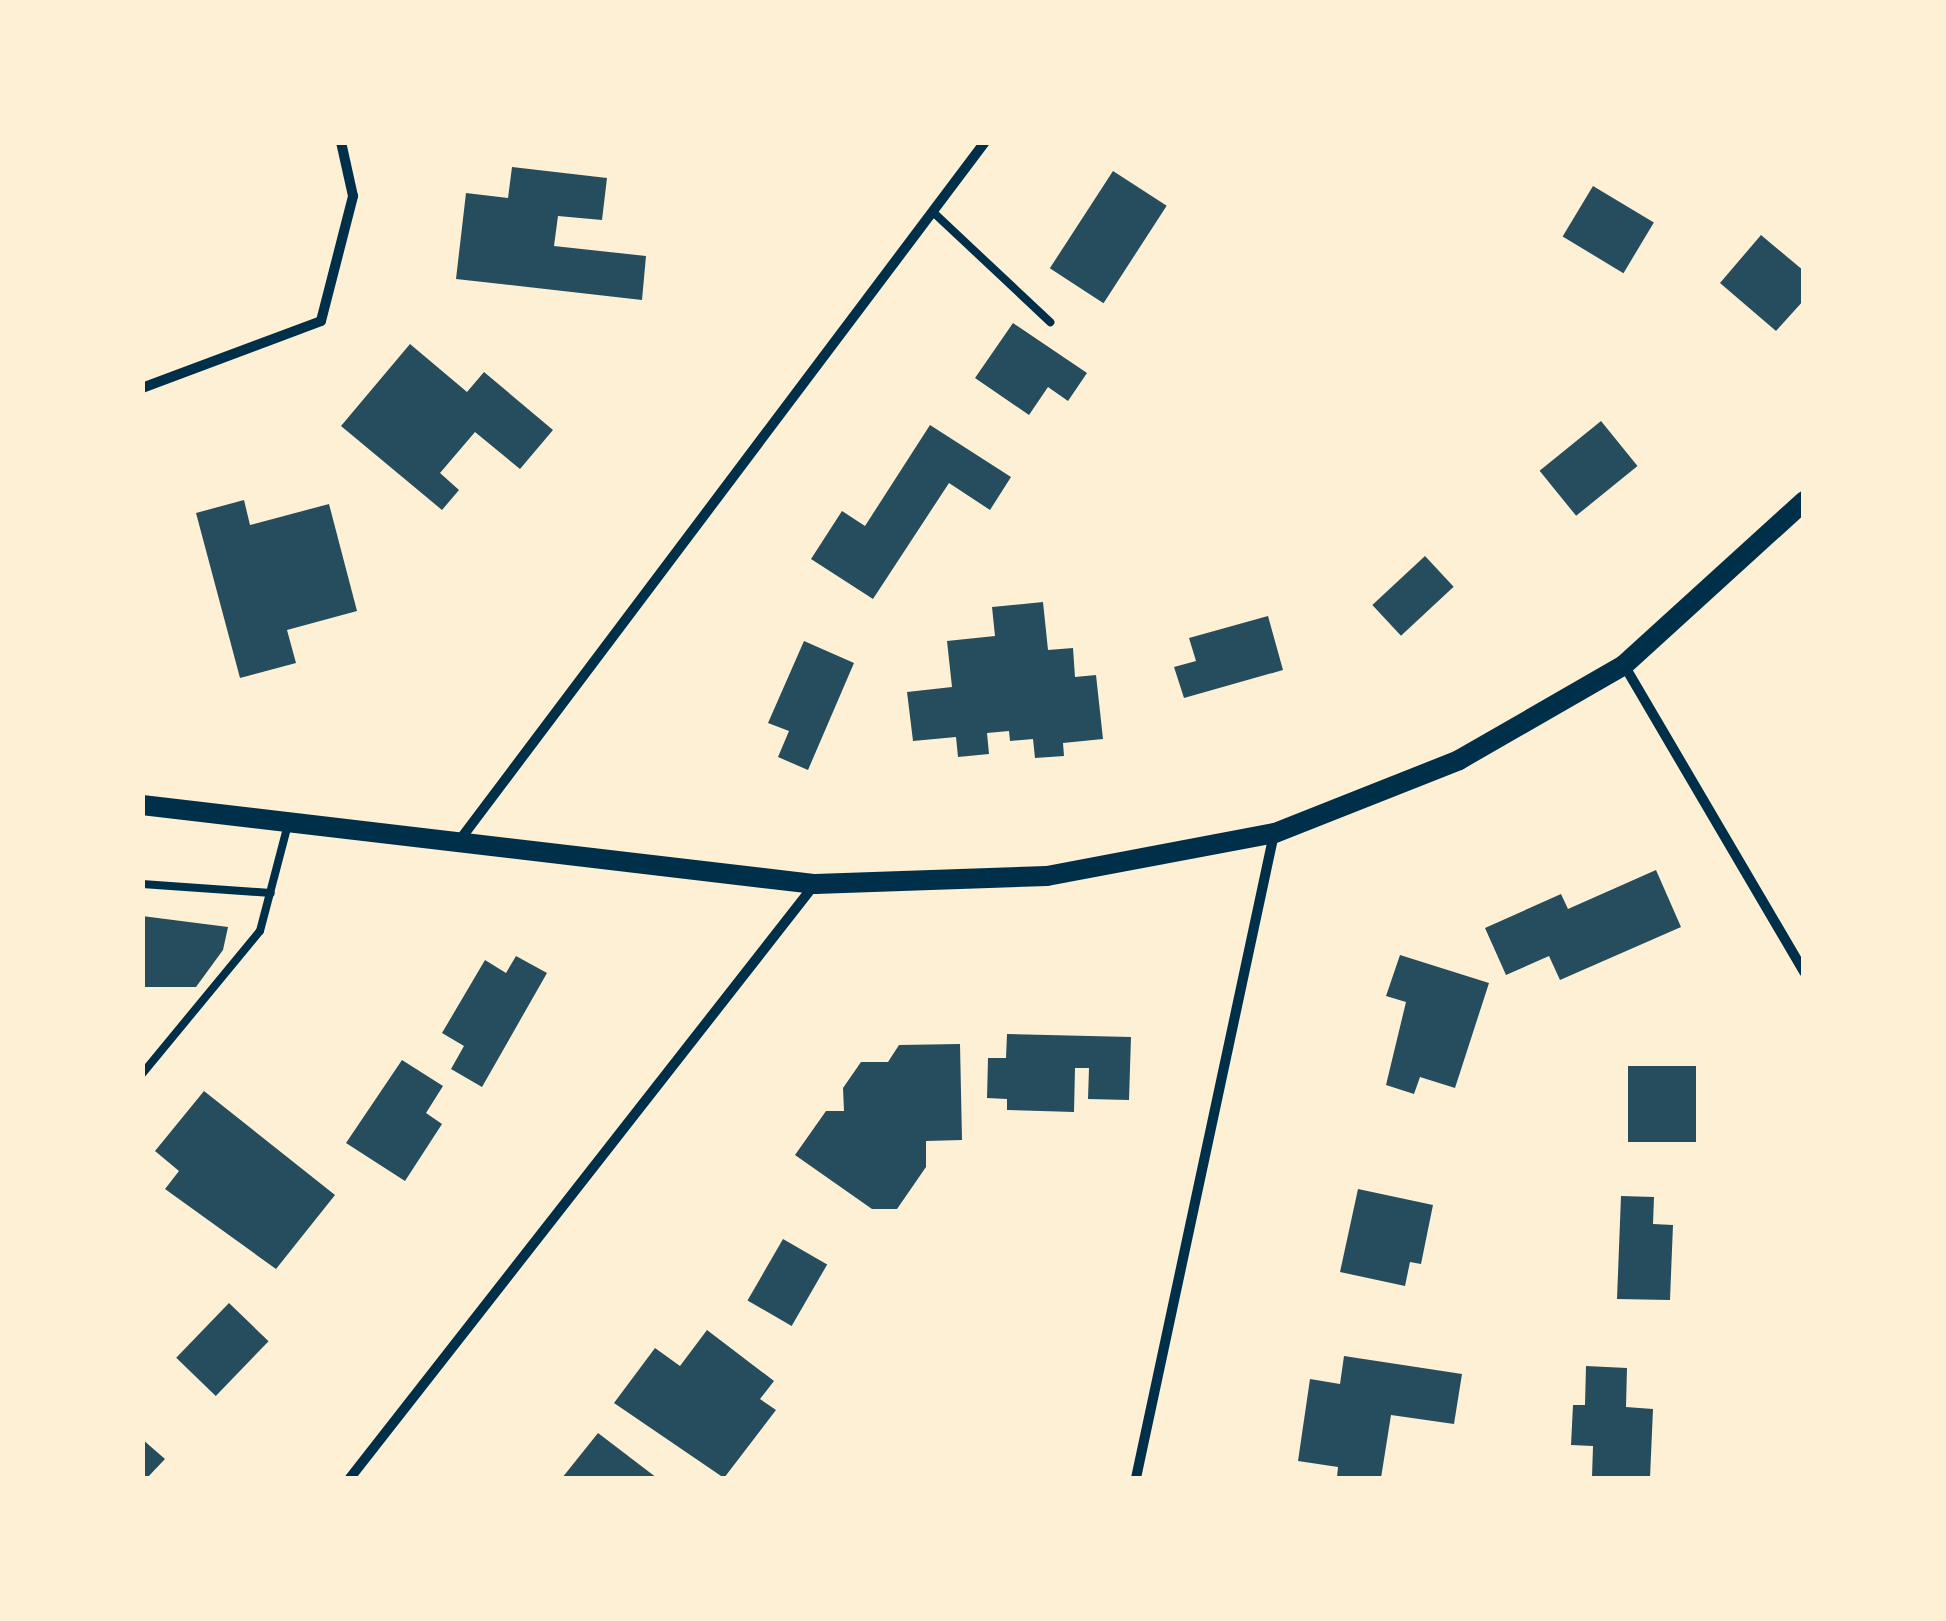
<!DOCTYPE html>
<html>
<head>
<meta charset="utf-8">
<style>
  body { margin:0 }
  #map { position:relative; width:1946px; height:1621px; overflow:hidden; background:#fdf0d5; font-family:Arial,sans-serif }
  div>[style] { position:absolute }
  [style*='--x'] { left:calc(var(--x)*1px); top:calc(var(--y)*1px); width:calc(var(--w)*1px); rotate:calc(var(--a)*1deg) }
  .building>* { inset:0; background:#264d5e; transform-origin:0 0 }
  .service>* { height:8px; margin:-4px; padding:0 4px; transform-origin:4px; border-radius:4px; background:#003049 }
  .minor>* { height:10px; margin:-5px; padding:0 5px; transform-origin:5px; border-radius:5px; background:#003049 }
  .secondary>* { height:20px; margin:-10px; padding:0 10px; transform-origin:10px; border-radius:10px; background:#003049 }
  span { translate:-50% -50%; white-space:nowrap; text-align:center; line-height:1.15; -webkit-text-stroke:10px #fdf0d5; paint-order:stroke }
  .frame { position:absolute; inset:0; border:145px solid #fdf0d5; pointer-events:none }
</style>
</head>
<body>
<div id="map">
  <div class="building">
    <div style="clip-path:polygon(512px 167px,607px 178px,602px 220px,558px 216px,554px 246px,646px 256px,642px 300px,456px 279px,466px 193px,508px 198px)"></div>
    <div style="left:1113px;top:171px;width:64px;height:116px;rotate:33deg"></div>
    <div style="left:1593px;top:186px;width:71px;height:59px;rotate:31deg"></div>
    <div style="clip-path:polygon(1761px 235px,1804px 271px,1804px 300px,1776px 331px,1720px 283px)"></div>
    <div style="clip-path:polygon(1013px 323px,1087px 373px,1068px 401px,1048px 387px,1029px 415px,975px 378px)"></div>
    <div style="clip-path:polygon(410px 344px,467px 392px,484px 372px,553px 430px,520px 469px,475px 432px,440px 473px,459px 490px,442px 510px,341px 426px)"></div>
    <div style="left:1601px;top:421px;width:58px;height:79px;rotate:51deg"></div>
    <div style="clip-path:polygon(930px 425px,1011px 477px,990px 510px,949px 483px,873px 599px,811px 559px,842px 511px,865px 526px)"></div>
    <div style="clip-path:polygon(244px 500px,250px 525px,329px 504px,357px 611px,287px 630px,296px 663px,240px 678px,196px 513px)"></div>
    <div style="left:1425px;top:556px;width:42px;height:72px;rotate:47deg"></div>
    <div style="clip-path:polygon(1043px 602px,1048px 650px,1073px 648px,1075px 677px,1096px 675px,1103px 739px,1063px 743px,1064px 756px,1035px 758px,1033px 739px,1010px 741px,1009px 731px,987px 733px,989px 754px,958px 757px,956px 737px,913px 741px,907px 692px,952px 687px,947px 641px,995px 636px,992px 607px)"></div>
    <div style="clip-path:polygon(1268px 616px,1283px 670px,1184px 698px,1174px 667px,1196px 661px,1189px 638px)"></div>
    <div style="clip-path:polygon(804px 641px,854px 663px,808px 770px,778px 757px,789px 731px,768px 723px)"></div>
    <div style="clip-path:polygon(1656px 870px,1681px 927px,1560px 980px,1549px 956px,1506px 975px,1485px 928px,1561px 894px,1568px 909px)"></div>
    <div style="clip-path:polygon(142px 916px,228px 927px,223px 950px,196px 987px,142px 987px)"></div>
    <div style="clip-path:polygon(1400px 955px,1489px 983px,1455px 1088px,1420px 1077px,1414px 1094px,1386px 1085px,1406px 1002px,1386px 996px)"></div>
    <div style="clip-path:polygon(516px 956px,547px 973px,482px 1087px,451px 1069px,464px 1046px,442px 1033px,485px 960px,506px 973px)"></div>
    <div style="clip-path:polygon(1007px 1034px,1131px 1037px,1129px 1100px,1088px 1099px,1089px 1068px,1075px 1068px,1074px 1112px,1007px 1110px,1007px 1099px,987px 1098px,988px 1058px,1006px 1058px)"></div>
    <div style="clip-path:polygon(960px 1044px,962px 1140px,926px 1141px,926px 1167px,897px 1209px,872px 1209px,795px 1155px,826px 1111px,844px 1111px,843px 1088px,861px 1062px,888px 1062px,899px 1045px)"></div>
    <div style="clip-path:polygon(402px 1060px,443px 1086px,426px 1113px,442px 1124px,405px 1181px,346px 1143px)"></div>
    <div style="left:1628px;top:1066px;width:68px;height:76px"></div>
    <div style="clip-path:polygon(204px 1091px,335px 1195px,276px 1269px,165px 1189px,179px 1171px,155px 1151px)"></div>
    <div style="clip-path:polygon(1358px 1189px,1433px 1205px,1421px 1264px,1410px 1262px,1405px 1286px,1340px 1272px)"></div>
    <div style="clip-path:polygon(1621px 1196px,1654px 1197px,1653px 1224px,1673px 1225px,1670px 1300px,1617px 1299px)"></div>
    <div style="left:783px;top:1239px;width:51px;height:71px;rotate:30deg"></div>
    <div style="left:229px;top:1303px;width:55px;height:76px;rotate:44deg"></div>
    <div style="clip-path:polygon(707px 1330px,774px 1381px,760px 1399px,776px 1410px,724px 1478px,614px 1403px,655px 1348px,680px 1366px)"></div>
    <div style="clip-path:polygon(1344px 1356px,1462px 1374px,1454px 1424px,1391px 1415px,1381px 1478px,1337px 1477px,1338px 1467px,1298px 1461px,1310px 1379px,1340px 1384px)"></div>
    <div style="clip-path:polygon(1586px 1366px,1627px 1368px,1626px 1407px,1653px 1409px,1650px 1478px,1592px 1477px,1593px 1446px,1571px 1445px,1573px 1405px,1585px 1405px)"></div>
    <div style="clip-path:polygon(598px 1433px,657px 1478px,562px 1478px)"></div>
    <div style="clip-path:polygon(142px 1439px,165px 1459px,147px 1478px,142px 1478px)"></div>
  </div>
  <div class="service">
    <div style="--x:933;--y:212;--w:161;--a:43.2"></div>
    <div style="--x:142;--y:884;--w:129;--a:4"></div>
    <div style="--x:142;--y:1074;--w:185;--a:-50.5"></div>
    <div style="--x:260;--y:931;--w:111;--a:-75.3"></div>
  </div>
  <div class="minor">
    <div style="--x:142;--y:388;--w:191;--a:-20.5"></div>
    <div style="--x:321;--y:321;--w:129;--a:-75.6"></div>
    <div style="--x:353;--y:196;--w:55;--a:-102.5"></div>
    <div style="--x:1624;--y:665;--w:356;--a:59.6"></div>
    <div style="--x:462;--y:837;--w:870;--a:-53.04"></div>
    <div style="--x:350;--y:1478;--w:754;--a:-51.95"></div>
    <div style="--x:1136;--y:1478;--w:659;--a:-77.91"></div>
  </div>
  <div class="secondary">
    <div style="--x:142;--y:805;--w:678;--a:6.7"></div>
    <div style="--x:815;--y:884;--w:232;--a:-2"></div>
    <div style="--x:1047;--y:876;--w:232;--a:-10.7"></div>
    <div style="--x:1275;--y:833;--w:198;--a:-21.6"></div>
    <div style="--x:1459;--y:760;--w:190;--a:-29.9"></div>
    <div style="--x:1624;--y:665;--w:244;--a:-42.3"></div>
  </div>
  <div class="frame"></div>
</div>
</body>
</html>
